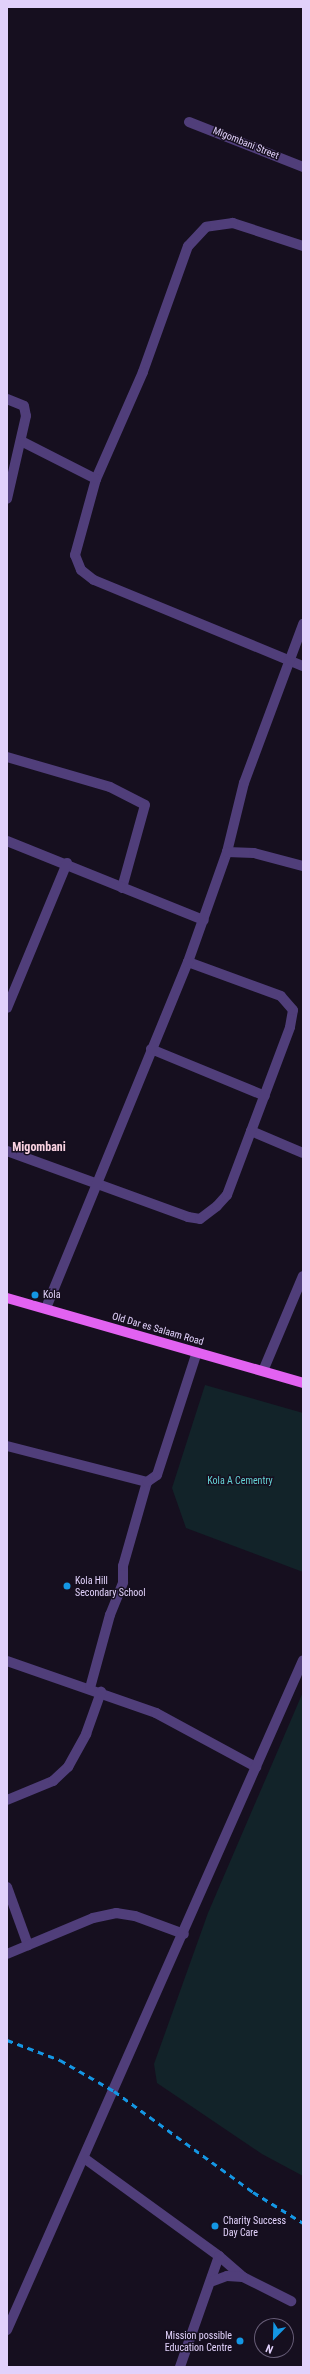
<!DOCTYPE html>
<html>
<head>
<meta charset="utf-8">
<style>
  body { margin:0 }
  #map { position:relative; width:310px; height:2374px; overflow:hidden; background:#160f1f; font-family:"Roboto Condensed",sans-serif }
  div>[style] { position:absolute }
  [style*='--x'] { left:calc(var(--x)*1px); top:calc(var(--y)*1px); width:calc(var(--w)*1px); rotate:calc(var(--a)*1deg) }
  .green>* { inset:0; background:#122329 }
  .minor>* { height:10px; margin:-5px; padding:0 5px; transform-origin:5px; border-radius:5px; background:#503e7a }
  .major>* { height:10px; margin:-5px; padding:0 5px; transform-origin:5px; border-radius:5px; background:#e262f1 }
  .rail>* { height:3px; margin-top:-1.5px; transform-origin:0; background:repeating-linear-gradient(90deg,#1497e4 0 6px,transparent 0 11px) }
  .dots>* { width:11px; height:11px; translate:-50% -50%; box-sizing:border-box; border:2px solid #160f1f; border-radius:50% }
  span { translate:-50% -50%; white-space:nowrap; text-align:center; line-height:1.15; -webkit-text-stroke:3px #160f1f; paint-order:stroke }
  .street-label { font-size:10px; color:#e1d1fb }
  .poi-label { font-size:10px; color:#e1d1fb }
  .left { translate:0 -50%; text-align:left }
  .right { translate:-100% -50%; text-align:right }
  .park-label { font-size:10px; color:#64d2d4 }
  .quarter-label { font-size:12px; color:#fbd3e2; font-weight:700 }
  .frame { position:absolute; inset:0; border:8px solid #e1d1fb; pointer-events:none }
  .north { position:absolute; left:254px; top:2318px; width:40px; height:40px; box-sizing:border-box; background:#160f1f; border:1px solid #675d77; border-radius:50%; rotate:203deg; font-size:11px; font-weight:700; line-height:16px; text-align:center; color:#e1d1fb }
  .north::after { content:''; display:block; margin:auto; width:14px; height:18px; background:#1497e4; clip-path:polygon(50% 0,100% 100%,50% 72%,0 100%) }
</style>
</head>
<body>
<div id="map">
  <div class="green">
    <div style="clip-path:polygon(205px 1385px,303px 1413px,303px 1572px,186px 1528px,172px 1488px)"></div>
    <div style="clip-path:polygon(303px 1692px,303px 2176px,262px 2154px,157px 2083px,154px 2064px,208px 1913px)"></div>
  </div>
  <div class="minor">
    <div style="--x:189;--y:122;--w:123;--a:21.5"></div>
    <div style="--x:303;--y:246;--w:74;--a:-161.8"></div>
    <div style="--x:233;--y:223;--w:27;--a:172"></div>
    <div style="--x:206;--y:227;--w:26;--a:133"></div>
    <div style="--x:188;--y:246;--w:134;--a:109.7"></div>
    <div style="--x:143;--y:372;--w:117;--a:113.7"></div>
    <div style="--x:96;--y:479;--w:79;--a:105.4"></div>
    <div style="--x:75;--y:555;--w:16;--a:68"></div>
    <div style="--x:81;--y:570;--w:16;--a:38"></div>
    <div style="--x:94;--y:580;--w:226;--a:22.4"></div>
    <div style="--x:7;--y:399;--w:18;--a:22"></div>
    <div style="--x:24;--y:406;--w:10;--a:79"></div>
    <div style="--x:26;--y:416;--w:85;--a:102.9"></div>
    <div style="--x:23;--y:442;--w:82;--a:26.9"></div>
    <div style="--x:7;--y:757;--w:107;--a:16.2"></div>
    <div style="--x:110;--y:787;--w:39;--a:27"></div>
    <div style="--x:145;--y:805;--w:86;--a:105.5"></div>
    <div style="--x:7;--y:841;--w:212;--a:21.9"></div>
    <div style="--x:227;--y:852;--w:71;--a:-76.2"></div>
    <div style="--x:244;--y:783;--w:170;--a:-69.6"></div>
    <div style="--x:7;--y:1008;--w:157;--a:-67.5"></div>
    <div style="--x:151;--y:1049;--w:123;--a:22.4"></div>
    <div style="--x:251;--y:1131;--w:56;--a:22.9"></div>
    <div style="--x:7;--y:1151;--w:193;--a:20"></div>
    <div style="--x:188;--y:1217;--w:12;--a:9"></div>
    <div style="--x:200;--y:1219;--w:21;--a:-37"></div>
    <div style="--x:217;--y:1206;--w:15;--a:-48"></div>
    <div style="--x:227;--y:1195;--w:179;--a:-69.4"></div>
    <div style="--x:290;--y:1027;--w:17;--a:-80"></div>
    <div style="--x:293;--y:1010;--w:18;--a:-131"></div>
    <div style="--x:281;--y:996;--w:99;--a:-159.9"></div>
    <div style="--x:46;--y:1308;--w:374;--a:-67.7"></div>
    <div style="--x:188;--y:962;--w:117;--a:-70.5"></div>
    <div style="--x:227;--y:852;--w:27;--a:2"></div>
    <div style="--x:254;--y:853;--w:51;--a:14.9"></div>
    <div style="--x:263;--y:1371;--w:103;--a:-67.2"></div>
    <div style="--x:7;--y:1446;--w:145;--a:14.4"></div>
    <div style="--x:7;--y:1661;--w:158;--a:19.2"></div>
    <div style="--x:156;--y:1713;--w:114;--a:28.4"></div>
    <div style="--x:90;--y:1688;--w:76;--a:-74.7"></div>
    <div style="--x:110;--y:1615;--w:35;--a:-68"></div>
    <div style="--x:123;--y:1582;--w:16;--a:-90"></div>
    <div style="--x:123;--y:1566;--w:87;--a:-74.1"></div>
    <div style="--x:147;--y:1482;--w:12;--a:-35"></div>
    <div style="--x:157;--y:1475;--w:129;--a:-72"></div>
    <div style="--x:7;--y:1800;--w:50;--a:-22.4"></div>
    <div style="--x:53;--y:1781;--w:21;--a:-43"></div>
    <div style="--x:68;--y:1767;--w:38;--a:-61"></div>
    <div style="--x:86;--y:1734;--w:45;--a:-70.3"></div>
    <div style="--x:7;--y:1887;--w:62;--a:70.1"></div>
    <div style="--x:7;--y:1954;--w:93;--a:-22.7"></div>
    <div style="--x:93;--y:1918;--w:24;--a:-12"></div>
    <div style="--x:116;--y:1913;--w:19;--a:9"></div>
    <div style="--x:135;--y:1916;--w:52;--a:20.2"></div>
    <div style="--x:84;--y:2158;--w:167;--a:36"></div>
    <div style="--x:219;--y:2256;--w:118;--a:109.4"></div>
    <div style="--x:219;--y:2256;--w:32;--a:41"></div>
    <div style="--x:243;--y:2277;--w:54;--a:26.6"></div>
    <div style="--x:213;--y:2281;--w:15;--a:-20"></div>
    <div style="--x:227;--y:2276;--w:16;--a:4"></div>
    <div style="--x:7;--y:2330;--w:732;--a:-66.16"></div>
  </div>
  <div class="major">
    <div style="--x:7;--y:1298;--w:308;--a:16"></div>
  </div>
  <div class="rail">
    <div style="--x:7;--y:2040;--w:57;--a:20.7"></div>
    <div style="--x:60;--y:2060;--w:62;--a:29.9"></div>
    <div style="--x:114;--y:2091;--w:172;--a:36"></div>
    <div style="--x:253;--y:2192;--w:59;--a:31.8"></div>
  </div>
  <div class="dots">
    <div style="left:35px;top:1295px;background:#1497e4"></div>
    <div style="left:67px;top:1586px;background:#1497e4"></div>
    <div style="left:215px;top:2226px;background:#1497e4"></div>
    <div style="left:240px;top:2341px;background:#1497e4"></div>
  </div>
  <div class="street-label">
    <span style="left:246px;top:143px;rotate:22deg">Migombani Street</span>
    <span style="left:158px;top:1329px;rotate:16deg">Old Dar es Salaam Road</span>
  </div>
  <div class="poi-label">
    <span class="left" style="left:43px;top:1295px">Kola</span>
    <span class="left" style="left:75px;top:1586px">Kola Hill<br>Secondary School</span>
    <span class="left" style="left:223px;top:2226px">Charity Success<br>Day Care</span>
    <span class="right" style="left:232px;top:2341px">Mission possible<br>Education Centre</span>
  </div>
  <div class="park-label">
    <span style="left:240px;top:1481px">Kola A Cementry</span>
  </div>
  <div class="quarter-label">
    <span style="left:39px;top:1148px">Migombani</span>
  </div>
  <div class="frame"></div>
  <div class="north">N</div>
</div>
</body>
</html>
